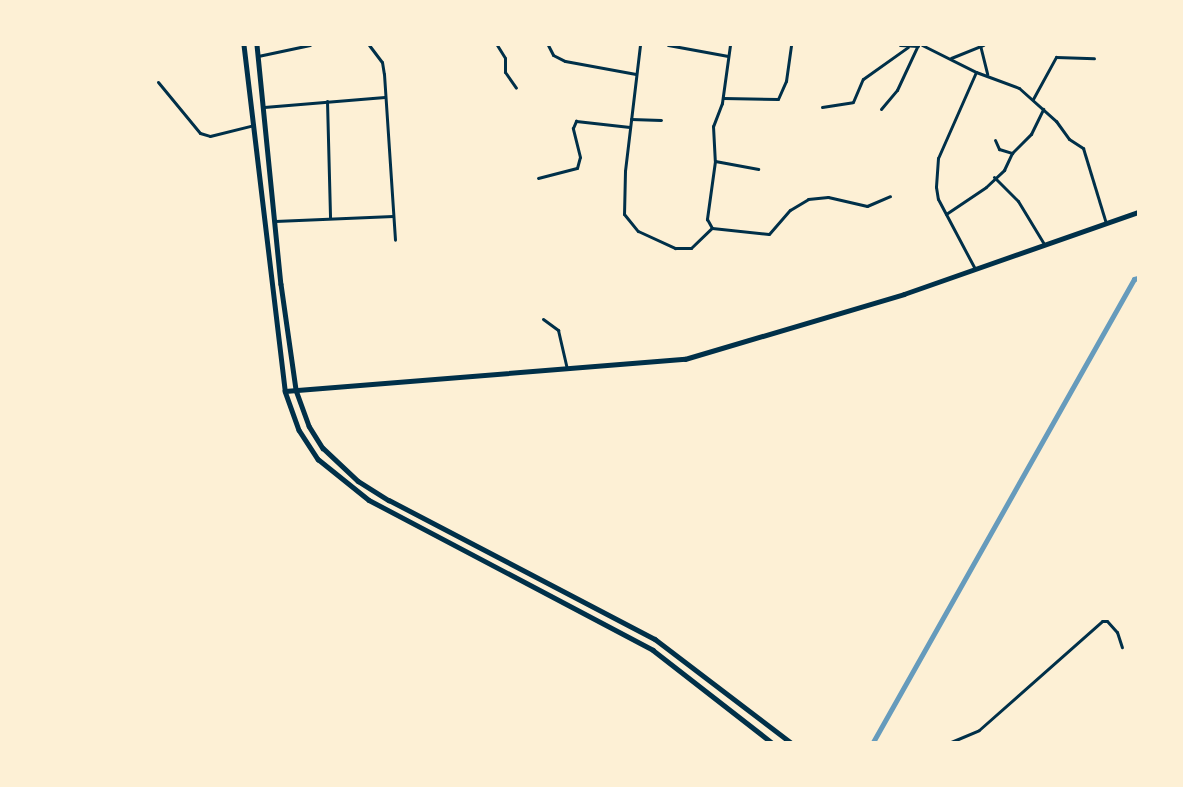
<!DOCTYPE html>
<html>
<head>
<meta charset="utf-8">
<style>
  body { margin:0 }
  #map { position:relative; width:1183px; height:787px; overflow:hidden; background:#fdf0d5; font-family:Montserrat,sans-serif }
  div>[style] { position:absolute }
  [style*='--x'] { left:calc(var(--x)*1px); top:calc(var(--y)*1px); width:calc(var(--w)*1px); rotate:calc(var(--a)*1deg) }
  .canal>* { height:5px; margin:-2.5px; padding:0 2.5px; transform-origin:2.5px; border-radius:2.5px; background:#669bbc }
  .minor>* { height:3px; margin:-1.5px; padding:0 1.5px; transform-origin:1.5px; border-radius:1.5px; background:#003049 }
  .primary>* { height:4.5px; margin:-2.25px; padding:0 2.25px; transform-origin:2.25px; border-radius:2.25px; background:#003049 }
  span { translate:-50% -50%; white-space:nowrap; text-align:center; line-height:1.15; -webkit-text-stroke:4.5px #fdf0d5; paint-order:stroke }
  .frame { position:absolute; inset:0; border:46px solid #fdf0d5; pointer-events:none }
</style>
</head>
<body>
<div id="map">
  <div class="canal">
    <div style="--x:873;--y:742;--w:531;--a:-60.59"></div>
    <div style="--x:1134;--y:279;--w:4;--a:-14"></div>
  </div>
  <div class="minor">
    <div style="--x:369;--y:45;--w:21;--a:53"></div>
    <div style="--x:382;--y:62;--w:12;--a:81"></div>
    <div style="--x:384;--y:74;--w:166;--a:86.2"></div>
    <div style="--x:497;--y:45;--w:15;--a:58"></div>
    <div style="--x:505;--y:58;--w:14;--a:90"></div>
    <div style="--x:505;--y:72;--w:19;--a:55"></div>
    <div style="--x:548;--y:45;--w:11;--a:63"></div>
    <div style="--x:553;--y:55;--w:13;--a:27"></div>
    <div style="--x:565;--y:61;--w:72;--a:10.4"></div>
    <div style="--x:640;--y:45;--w:127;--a:96.8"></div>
    <div style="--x:625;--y:171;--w:43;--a:91.3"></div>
    <div style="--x:624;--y:214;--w:22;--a:51"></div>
    <div style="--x:638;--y:231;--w:41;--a:24.7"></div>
    <div style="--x:675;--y:248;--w:16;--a:0"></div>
    <div style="--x:691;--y:248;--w:29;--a:-44"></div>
    <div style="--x:668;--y:45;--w:61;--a:10.4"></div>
    <div style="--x:730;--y:45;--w:59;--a:97.9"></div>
    <div style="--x:722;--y:103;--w:25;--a:111"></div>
    <div style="--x:713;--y:126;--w:35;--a:87"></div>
    <div style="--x:715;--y:161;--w:59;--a:97.9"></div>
    <div style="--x:707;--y:219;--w:10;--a:61"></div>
    <div style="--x:712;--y:228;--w:57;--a:6"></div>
    <div style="--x:769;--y:234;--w:32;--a:-49"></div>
    <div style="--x:790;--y:210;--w:21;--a:-31"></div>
    <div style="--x:808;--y:199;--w:20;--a:-6"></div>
    <div style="--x:828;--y:197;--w:40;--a:13"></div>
    <div style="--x:867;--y:206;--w:25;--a:-23"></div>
    <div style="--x:900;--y:45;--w:18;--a:3"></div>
    <div style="--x:922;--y:45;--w:60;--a:26.6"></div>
    <div style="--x:976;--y:72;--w:94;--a:113.8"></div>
    <div style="--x:938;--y:158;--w:29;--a:94"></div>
    <div style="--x:936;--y:187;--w:12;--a:81"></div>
    <div style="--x:938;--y:199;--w:79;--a:62.1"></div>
    <div style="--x:980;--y:45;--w:30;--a:76"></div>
    <div style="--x:258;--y:56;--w:53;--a:-11.9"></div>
    <div style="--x:951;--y:58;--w:35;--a:-22"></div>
    <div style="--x:976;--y:72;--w:46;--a:20.4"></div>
    <div style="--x:1019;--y:88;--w:50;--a:41.7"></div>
    <div style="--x:1056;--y:121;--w:22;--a:54"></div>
    <div style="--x:1069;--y:139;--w:17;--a:33"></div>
    <div style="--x:1083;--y:148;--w:78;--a:73"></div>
    <div style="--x:158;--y:82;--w:66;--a:50.5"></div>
    <div style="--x:200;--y:133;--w:10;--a:17"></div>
    <div style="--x:210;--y:136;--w:45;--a:-14"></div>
    <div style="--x:723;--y:98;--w:55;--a:1"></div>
    <div style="--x:778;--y:99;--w:20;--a:-66"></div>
    <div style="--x:786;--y:81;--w:36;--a:-82"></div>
    <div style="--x:1033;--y:99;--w:48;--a:-61.3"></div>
    <div style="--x:1056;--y:57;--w:38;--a:2"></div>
    <div style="--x:327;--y:101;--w:117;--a:88.5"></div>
    <div style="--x:264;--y:107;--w:121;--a:-4.7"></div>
    <div style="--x:822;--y:107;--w:31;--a:-9"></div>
    <div style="--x:853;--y:102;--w:25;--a:-67"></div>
    <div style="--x:863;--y:79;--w:55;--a:-35.4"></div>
    <div style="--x:881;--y:109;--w:25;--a:-50"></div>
    <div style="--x:897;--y:90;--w:50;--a:-65"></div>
    <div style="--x:631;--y:119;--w:30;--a:2"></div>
    <div style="--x:995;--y:140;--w:10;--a:66"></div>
    <div style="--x:999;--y:149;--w:14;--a:17"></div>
    <div style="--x:1012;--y:153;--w:27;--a:-45"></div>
    <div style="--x:1031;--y:134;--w:28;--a:-64"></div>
    <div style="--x:715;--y:161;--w:44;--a:10.5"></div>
    <div style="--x:994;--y:177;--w:34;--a:45"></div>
    <div style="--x:1018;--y:201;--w:50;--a:58.8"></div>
    <div style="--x:538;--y:178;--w:40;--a:-14.4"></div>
    <div style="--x:577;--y:168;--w:11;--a:-75"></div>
    <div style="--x:580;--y:157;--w:30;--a:-104"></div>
    <div style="--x:573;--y:128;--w:8;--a:-67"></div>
    <div style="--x:576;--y:121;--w:54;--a:6.3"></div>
    <div style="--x:946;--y:214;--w:48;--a:-34"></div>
    <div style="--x:986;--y:187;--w:25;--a:-43"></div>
    <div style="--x:1004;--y:170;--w:19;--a:-65"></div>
    <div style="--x:275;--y:221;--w:118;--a:-2.4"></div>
    <div style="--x:543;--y:319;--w:19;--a:36"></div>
    <div style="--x:558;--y:330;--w:39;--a:77"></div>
    <div style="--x:951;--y:742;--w:30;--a:-23"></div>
    <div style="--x:979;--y:730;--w:164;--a:-41.5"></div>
    <div style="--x:1102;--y:621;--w:5;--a:0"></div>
    <div style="--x:1107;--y:621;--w:15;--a:48"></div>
    <div style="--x:1117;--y:632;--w:16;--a:72"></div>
  </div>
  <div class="primary">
    <div style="--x:244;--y:45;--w:348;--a:83.2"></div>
    <div style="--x:285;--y:391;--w:41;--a:70.3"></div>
    <div style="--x:299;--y:430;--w:35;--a:57"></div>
    <div style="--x:318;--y:459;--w:65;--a:38.8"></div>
    <div style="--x:369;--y:500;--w:321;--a:27.8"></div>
    <div style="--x:653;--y:650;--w:150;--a:37.9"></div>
    <div style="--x:257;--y:45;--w:240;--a:84.3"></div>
    <div style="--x:281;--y:284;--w:107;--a:81.9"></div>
    <div style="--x:296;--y:390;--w:38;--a:70"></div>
    <div style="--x:309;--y:426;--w:26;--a:58"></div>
    <div style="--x:323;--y:448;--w:48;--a:43.3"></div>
    <div style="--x:358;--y:481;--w:36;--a:32"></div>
    <div style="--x:389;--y:500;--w:300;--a:27.6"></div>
    <div style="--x:655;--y:639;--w:170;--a:37.3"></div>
    <div style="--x:285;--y:391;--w:401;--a:-4.6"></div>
    <div style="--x:685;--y:359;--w:228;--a:-16.5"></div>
    <div style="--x:904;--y:294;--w:248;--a:-19.3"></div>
  </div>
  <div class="frame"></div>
</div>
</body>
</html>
